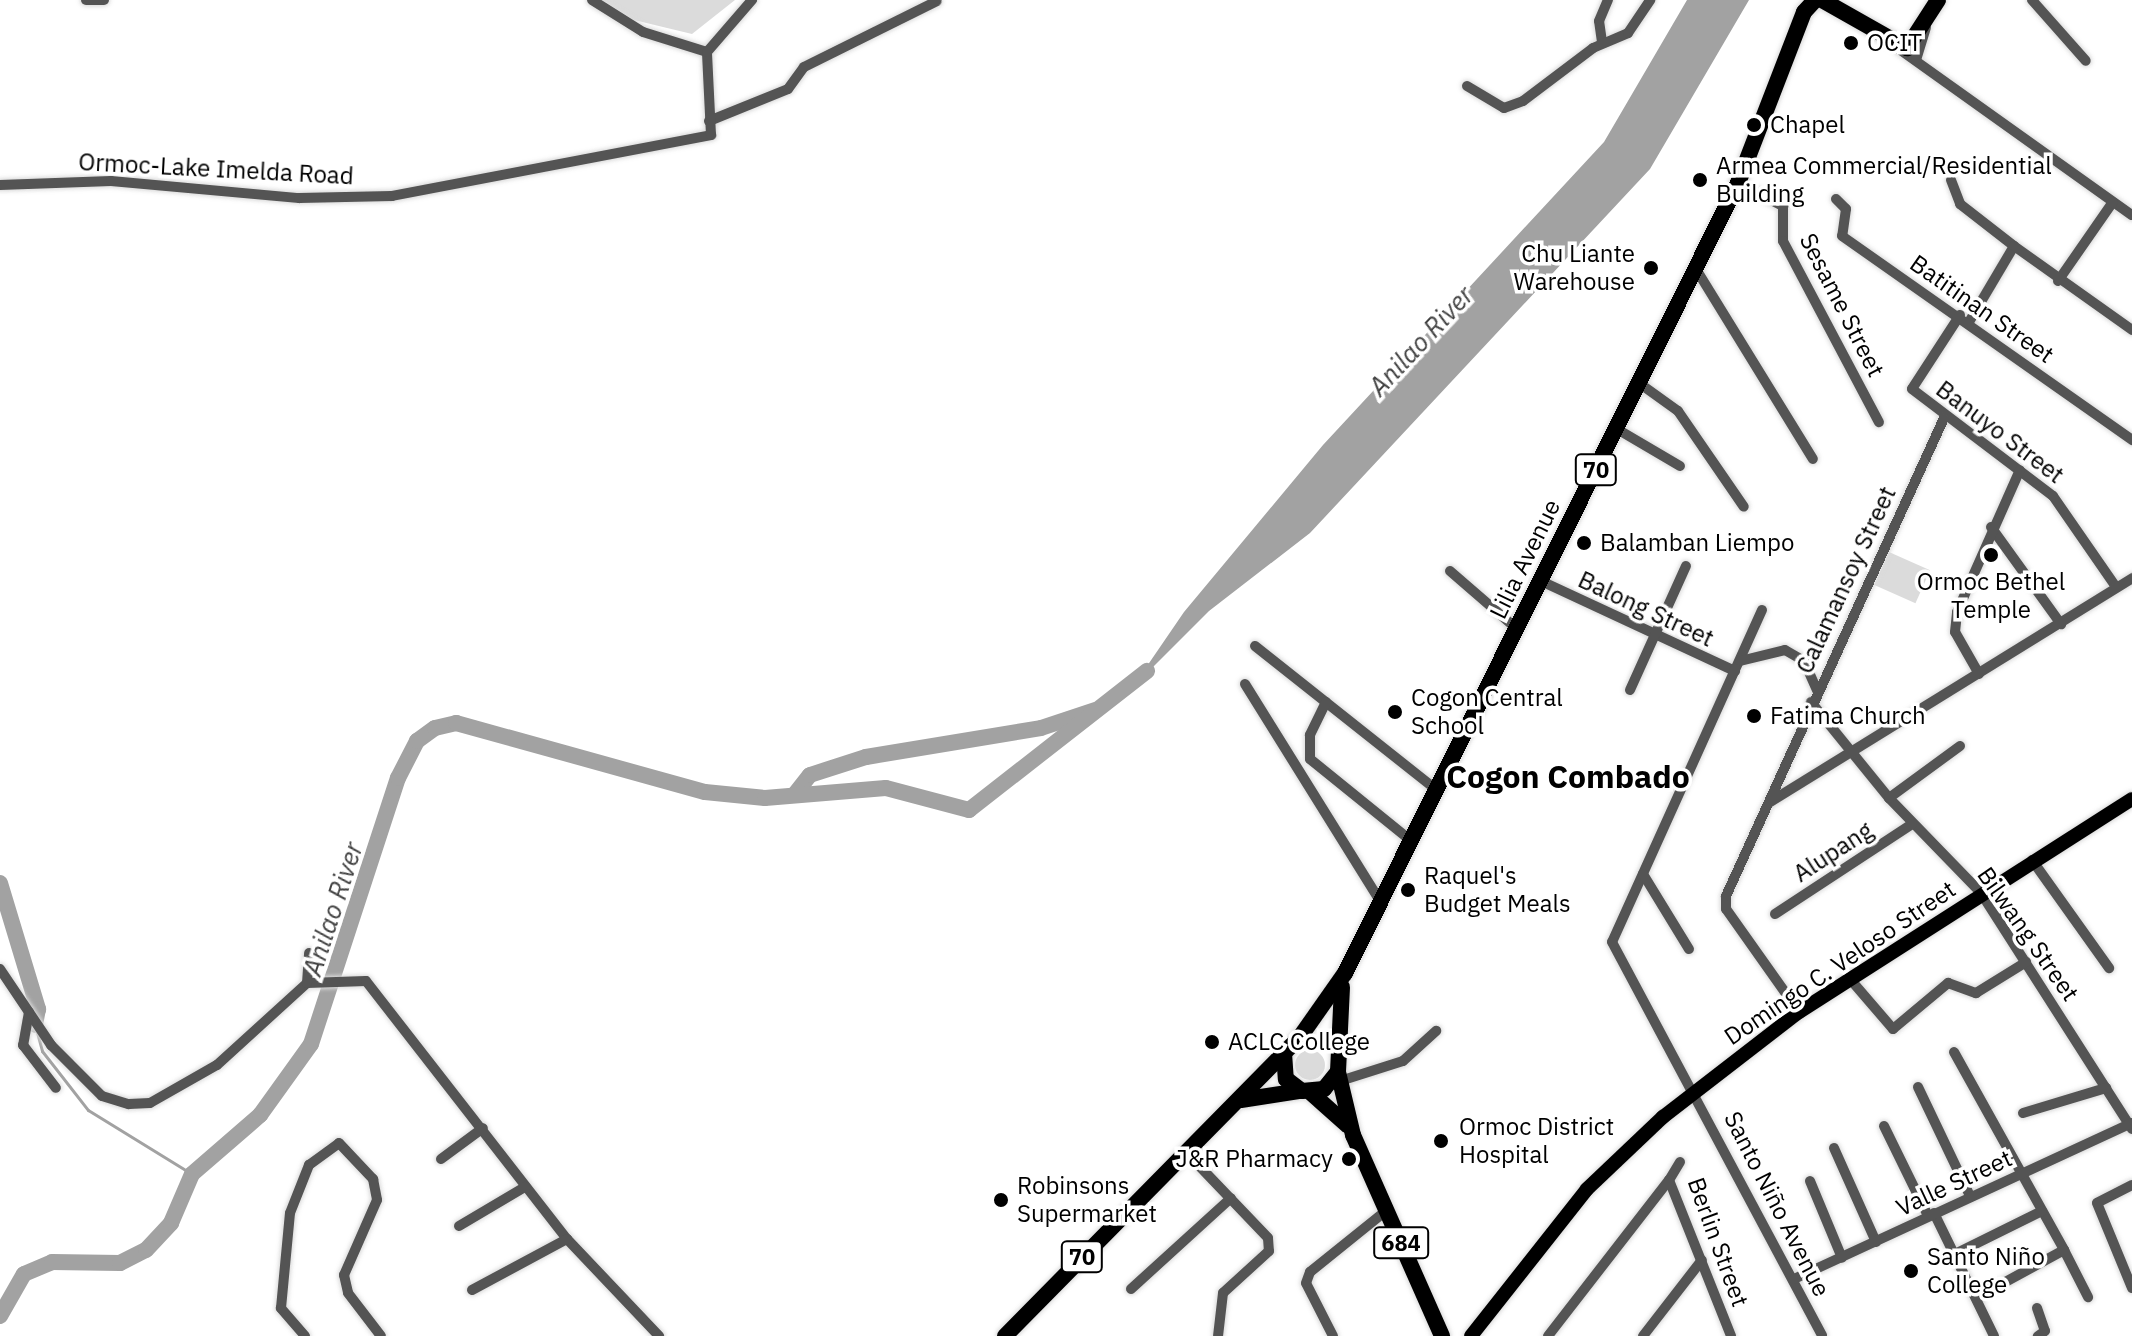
<!DOCTYPE html>
<html>
<head>
<meta charset="utf-8">
<style>
  body { margin:0 }
  #map { position:relative; width:2132px; height:1336px; overflow:hidden; background:#fff; font-family:"IBM Plex Sans",sans-serif }
  div>[style] { position:absolute }
  [style*='--x'] { left:calc(var(--x)*1px); top:calc(var(--y)*1px); width:calc(var(--w)*1px); rotate:calc(var(--a)*1deg) }
  .green>* { inset:0; background:#dbdbdb; transform-origin:0 0 }
  .round { border-radius:50% }
  .water>* { inset:0; background:#a2a2a2 }
  .stream>* { height:3px; margin:-1.5px; padding:0 1.5px; transform-origin:1.5px; border-radius:1.5px; background:#a2a2a2 }
  .river>* { height:16px; margin:-8px; padding:0 8px; transform-origin:8px; border-radius:8px; background:#a2a2a2 }
  .roads { filter:drop-shadow(0 0 2px #dbdbdb) drop-shadow(0 0 2px #dbdbdb) }
  .minor>* { height:10px; margin:-5px; padding:0 5px; transform-origin:5px; border-radius:5px; background:#545454 }
  .major>* { height:14px; margin:-7px; padding:0 7px; transform-origin:7px; border-radius:7px; background:#000 }
  .highway>* { height:16px; margin:-8px; padding:0 8px; transform-origin:8px; border-radius:8px; background:#000 }
  .dots>* { width:22px; height:22px; translate:-50% -50%; box-sizing:border-box; border:4px solid #fff; border-radius:50% }
  span { translate:-50% -50%; white-space:nowrap; text-align:center; line-height:1.15; -webkit-text-stroke:7px #fff; paint-order:stroke }
  .shield-label span { padding:2px 6px; background:#fff; border:2px solid; border-radius:6px; -webkit-text-stroke-width:0 }
  .shield-label { font-size:22px; color:#000; font-weight:700 }
  .poi-label { font-size:24px; color:#000 }
  .left { translate:0 -50%; text-align:left }
  .right { translate:-100% -50%; text-align:right }
  .street-label { font-size:24px; color:#000 }
  .water-label { font-size:26px; color:#434343; font-style:italic }
  .district-label { font-size:32px; color:#000; font-weight:700 }
</style>
</head>
<body>
<div id="map">
  <div class="green">
    <div style="clip-path:polygon(602px 0,735px 0,692px 34px,634px 20px)"></div>
    <div style="left:1889px;top:552px;width:45px;height:36px;rotate:24deg"></div>
    <div class="round" style="left:1295px;top:1050px;width:30px;height:30px"></div>
  </div>
  <div class="water">
    <div style="clip-path:polygon(1687px 0,1749px 0,1650px 169px,1310px 533px,1209px 611px,1132px 688px,1184px 612px,1323px 445px,1604px 142px)"></div>
  </div>
  <div class="stream">
    <div style="--x:37;--y:1032;--w:20;--a:75"></div>
    <div style="--x:42;--y:1051;--w:75;--a:52.1"></div>
    <div style="--x:88;--y:1110;--w:122;--a:31.6"></div>
  </div>
  <div class="river">
    <div style="--x:795;--y:794;--w:24;--a:-52"></div>
    <div style="--x:810;--y:775;--w:59;--a:-17.8"></div>
    <div style="--x:866;--y:757;--w:177;--a:-9.4"></div>
    <div style="--x:1041;--y:728;--w:57;--a:-18.4"></div>
    <div style="--x:0;--y:883;--w:132;--a:73.2"></div>
    <div style="--x:38;--y:1009;--w:16;--a:101"></div>
    <div style="--x:0;--y:1316;--w:48;--a:-60.3"></div>
    <div style="--x:24;--y:1274;--w:30;--a:-23"></div>
    <div style="--x:52;--y:1262;--w:68;--a:0.8"></div>
    <div style="--x:120;--y:1263;--w:29;--a:-27"></div>
    <div style="--x:146;--y:1250;--w:37;--a:-47"></div>
    <div style="--x:171;--y:1223;--w:53;--a:-66.8"></div>
    <div style="--x:192;--y:1174;--w:90;--a:-40.9"></div>
    <div style="--x:260;--y:1115;--w:87;--a:-54.3"></div>
    <div style="--x:311;--y:1044;--w:280;--a:-71.9"></div>
    <div style="--x:398;--y:778;--w:42;--a:-62.8"></div>
    <div style="--x:417;--y:741;--w:22;--a:-36"></div>
    <div style="--x:435;--y:728;--w:22;--a:-13"></div>
    <div style="--x:456;--y:723;--w:258;--a:15.5"></div>
    <div style="--x:705;--y:792;--w:60;--a:5.7"></div>
    <div style="--x:765;--y:798;--w:121;--a:-4.7"></div>
    <div style="--x:886;--y:788;--w:86;--a:14.8"></div>
    <div style="--x:969;--y:810;--w:226;--a:-38"></div>
  </div>
  <div class="roads">
    <div class="minor">
      <div style="--x:86;--y:0;--w:18;--a:0"></div>
      <div style="--x:592;--y:0;--w:60;--a:32.1"></div>
      <div style="--x:643;--y:32;--w:67;--a:17.4"></div>
      <div style="--x:2032;--y:0;--w:81;--a:48.5"></div>
      <div style="--x:1602;--y:42;--w:21;--a:-98"></div>
      <div style="--x:1599;--y:21;--w:23;--a:-67"></div>
      <div style="--x:1899;--y:49;--w:286;--a:35.5"></div>
      <div style="--x:1916;--y:60;--w:34;--a:-73"></div>
      <div style="--x:1467;--y:86;--w:43;--a:30.7"></div>
      <div style="--x:1504;--y:108;--w:20;--a:-20"></div>
      <div style="--x:1523;--y:101;--w:88;--a:-37.1"></div>
      <div style="--x:1593;--y:48;--w:38;--a:-23"></div>
      <div style="--x:1628;--y:33;--w:40;--a:-56"></div>
      <div style="--x:709;--y:121;--w:85;--a:-22.1"></div>
      <div style="--x:788;--y:89;--w:27;--a:-54"></div>
      <div style="--x:804;--y:67;--w:148;--a:-26.4"></div>
      <div style="--x:1951;--y:180;--w:26;--a:69"></div>
      <div style="--x:1960;--y:204;--w:68;--a:37.9"></div>
      <div style="--x:2014;--y:246;--w:88;--a:120.6"></div>
      <div style="--x:1738;--y:183;--w:51;--a:27.1"></div>
      <div style="--x:1783;--y:206;--w:35;--a:90"></div>
      <div style="--x:1783;--y:241;--w:205;--a:62.1"></div>
      <div style="--x:0;--y:185;--w:111;--a:-2.1"></div>
      <div style="--x:111;--y:181;--w:189;--a:5.2"></div>
      <div style="--x:299;--y:198;--w:93;--a:-1.2"></div>
      <div style="--x:392;--y:196;--w:325;--a:-10.8"></div>
      <div style="--x:711;--y:135;--w:83;--a:-92.8"></div>
      <div style="--x:707;--y:52;--w:69;--a:-49.1"></div>
      <div style="--x:1836;--y:199;--w:14;--a:45"></div>
      <div style="--x:1846;--y:209;--w:27;--a:98"></div>
      <div style="--x:1842;--y:236;--w:355;--a:35.1"></div>
      <div style="--x:2014;--y:246;--w:145;--a:35.4"></div>
      <div style="--x:1696;--y:269;--w:223;--a:58.4"></div>
      <div style="--x:2058;--y:281;--w:96;--a:-55.2"></div>
      <div style="--x:1960;--y:315;--w:88;--a:123"></div>
      <div style="--x:1912;--y:389;--w:177;--a:37.2"></div>
      <div style="--x:2053;--y:496;--w:111;--a:55.3"></div>
      <div style="--x:1639;--y:383;--w:48;--a:35.7"></div>
      <div style="--x:1678;--y:411;--w:116;--a:55.5"></div>
      <div style="--x:1617;--y:429;--w:73;--a:30.4"></div>
      <div style="--x:1991;--y:527;--w:120;--a:54.2"></div>
      <div style="--x:1450;--y:571;--w:89;--a:40.9"></div>
      <div style="--x:1541;--y:581;--w:214;--a:24.9"></div>
      <div style="--x:1762;--y:610;--w:364;--a:114.3"></div>
      <div style="--x:1612;--y:942;--w:446;--a:61.9"></div>
      <div style="--x:1255;--y:646;--w:232;--a:38.4"></div>
      <div style="--x:1740;--y:661;--w:46;--a:-13.7"></div>
      <div style="--x:1785;--y:650;--w:22;--a:30"></div>
      <div style="--x:1804;--y:661;--w:32;--a:66"></div>
      <div style="--x:1979;--y:674;--w:48;--a:-119.7"></div>
      <div style="--x:1955;--y:632;--w:20;--a:-84"></div>
      <div style="--x:1957;--y:612;--w:155;--a:-66.1"></div>
      <div style="--x:1245;--y:684;--w:256;--a:58.1"></div>
      <div style="--x:1630;--y:690;--w:136;--a:-65.7"></div>
      <div style="--x:1326;--y:702;--w:37;--a:116"></div>
      <div style="--x:1310;--y:735;--w:24;--a:90"></div>
      <div style="--x:1310;--y:759;--w:129;--a:39"></div>
      <div style="--x:1811;--y:702;--w:124;--a:50.9"></div>
      <div style="--x:1889;--y:798;--w:132;--a:45.9"></div>
      <div style="--x:1981;--y:893;--w:280;--a:57.4"></div>
      <div style="--x:1889;--y:798;--w:88;--a:-36.2"></div>
      <div style="--x:1770;--y:802;--w:426;--a:-31.7"></div>
      <div style="--x:2032;--y:860;--w:133;--a:54.5"></div>
      <div style="--x:1643;--y:874;--w:88;--a:58.5"></div>
      <div style="--x:1775;--y:914;--w:164;--a:-33.3"></div>
      <div style="--x:0;--y:969;--w:92;--a:56.1"></div>
      <div style="--x:51;--y:1045;--w:72;--a:45"></div>
      <div style="--x:102;--y:1096;--w:28;--a:17"></div>
      <div style="--x:129;--y:1104;--w:21;--a:-3"></div>
      <div style="--x:150;--y:1103;--w:77;--a:-29.6"></div>
      <div style="--x:217;--y:1065;--w:122;--a:-42.3"></div>
      <div style="--x:307;--y:983;--w:59;--a:-1.9"></div>
      <div style="--x:366;--y:981;--w:327;--a:52.1"></div>
      <div style="--x:567;--y:1239;--w:134;--a:46.5"></div>
      <div style="--x:1850;--y:979;--w:66;--a:49.3"></div>
      <div style="--x:1893;--y:1029;--w:72;--a:-39.9"></div>
      <div style="--x:1948;--y:983;--w:30;--a:20"></div>
      <div style="--x:1976;--y:993;--w:59;--a:-31.8"></div>
      <div style="--x:307;--y:983;--w:30;--a:-86"></div>
      <div style="--x:29;--y:1012;--w:34;--a:100"></div>
      <div style="--x:23;--y:1045;--w:54;--a:52.5"></div>
      <div style="--x:1799;--y:1012;--w:126;--a:-125.3"></div>
      <div style="--x:1726;--y:909;--w:13;--a:-90"></div>
      <div style="--x:1726;--y:896;--w:525;--a:-65.48"></div>
      <div style="--x:1954;--y:1052;--w:227;--a:60.9"></div>
      <div style="--x:2064;--y:1250;--w:100;--a:151.4"></div>
      <div style="--x:1340;--y:1081;--w:66;--a:-17.6"></div>
      <div style="--x:1403;--y:1061;--w:45;--a:-42.3"></div>
      <div style="--x:1918;--y:1087;--w:121;--a:64.5"></div>
      <div style="--x:2023;--y:1113;--w:87;--a:-16.8"></div>
      <div style="--x:1884;--y:1126;--w:100;--a:63.9"></div>
      <div style="--x:1834;--y:1148;--w:103;--a:65.9"></div>
      <div style="--x:1185;--y:1151;--w:120;--a:46.3"></div>
      <div style="--x:1268;--y:1238;--w:13;--a:86"></div>
      <div style="--x:1269;--y:1251;--w:62;--a:137.6"></div>
      <div style="--x:1223;--y:1293;--w:43;--a:96.6"></div>
      <div style="--x:441;--y:1159;--w:52;--a:-36.4"></div>
      <div style="--x:1680;--y:1162;--w:21;--a:121"></div>
      <div style="--x:1669;--y:1180;--w:168;--a:68.3"></div>
      <div style="--x:1810;--y:1181;--w:83;--a:67.4"></div>
      <div style="--x:2132;--y:1185;--w:39;--a:153"></div>
      <div style="--x:2097;--y:1203;--w:92;--a:67.6"></div>
      <div style="--x:1934;--y:1213;--w:137;--a:64"></div>
      <div style="--x:459;--y:1226;--w:77;--a:-30.6"></div>
      <div style="--x:2064;--y:1250;--w:53;--a:62.9"></div>
      <div style="--x:1955;--y:1254;--w:97;--a:-26.3"></div>
      <div style="--x:1794;--y:1279;--w:372;--a:-24.8"></div>
      <div style="--x:1131;--y:1289;--w:135;--a:-42.3"></div>
      <div style="--x:472;--y:1290;--w:108;--a:-28.2"></div>
      <div style="--x:2037;--y:1308;--w:24;--a:71"></div>
      <div style="--x:2045;--y:1331;--w:9;--a:144"></div>
      <div style="--x:305;--y:1336;--w:37;--a:-131"></div>
      <div style="--x:281;--y:1308;--w:95;--a:-84.6"></div>
      <div style="--x:290;--y:1213;--w:52;--a:-68.4"></div>
      <div style="--x:309;--y:1165;--w:37;--a:-36"></div>
      <div style="--x:339;--y:1143;--w:50;--a:46.6"></div>
      <div style="--x:373;--y:1179;--w:21;--a:79"></div>
      <div style="--x:377;--y:1200;--w:82;--a:113.7"></div>
      <div style="--x:344;--y:1275;--w:18;--a:77"></div>
      <div style="--x:348;--y:1293;--w:54;--a:52.5"></div>
      <div style="--x:1333;--y:1336;--w:59;--a:-117"></div>
      <div style="--x:1306;--y:1283;--w:12;--a:-70"></div>
      <div style="--x:1310;--y:1272;--w:97;--a:-38.8"></div>
      <div style="--x:1548;--y:1336;--w:197;--a:-52.2"></div>
      <div style="--x:1643;--y:1336;--w:96;--a:-52.2"></div>
    </div>
    <div class="major">
      <div style="--x:1471;--y:1336;--w:187;--a:-51.7"></div>
      <div style="--x:1587;--y:1189;--w:105;--a:-43.5"></div>
      <div style="--x:1663;--y:1117;--w:172;--a:-37.7"></div>
      <div style="--x:1799;--y:1012;--w:395;--a:-32.6"></div>
    </div>
    <div class="highway">
      <div style="--x:1822;--y:0;--w:98;--a:29.5"></div>
      <div style="--x:1907;--y:48;--w:57;--a:-57.1"></div>
      <div style="--x:1342;--y:987;--w:85;--a:92.7"></div>
      <div style="--x:1338;--y:1072;--w:65;--a:76.6"></div>
      <div style="--x:1353;--y:1135;--w:220;--a:66.1"></div>
      <div style="--x:1284;--y:1053;--w:26;--a:86"></div>
      <div style="--x:1286;--y:1079;--w:20;--a:37"></div>
      <div style="--x:1302;--y:1091;--w:22;--a:-5"></div>
      <div style="--x:1324;--y:1089;--w:22;--a:-51"></div>
      <div style="--x:1310;--y:1092;--w:50;--a:41.7"></div>
      <div style="--x:1241;--y:1100;--w:60;--a:-8.7"></div>
      <div style="--x:1005;--y:1336;--w:420;--a:-45.4"></div>
      <div style="--x:1300;--y:1037;--w:78;--a:-54.9"></div>
      <div style="--x:1345;--y:973;--w:882;--a:-63.55"></div>
      <div style="--x:1738;--y:183;--w:183;--a:-68.9"></div>
      <div style="--x:1804;--y:12;--w:16;--a:-47"></div>
    </div>
  </div>
  <div class="dots">
    <div style="left:1851px;top:43px;background:#000"></div>
    <div style="left:1754px;top:125px;background:#000"></div>
    <div style="left:1700px;top:180px;background:#000"></div>
    <div style="left:1651px;top:268px;background:#000"></div>
    <div style="left:1584px;top:543px;background:#000"></div>
    <div style="left:1991px;top:555px;background:#000"></div>
    <div style="left:1395px;top:712px;background:#000"></div>
    <div style="left:1754px;top:716px;background:#000"></div>
    <div style="left:1408px;top:890px;background:#000"></div>
    <div style="left:1212px;top:1042px;background:#000"></div>
    <div style="left:1441px;top:1141px;background:#000"></div>
    <div style="left:1349px;top:1159px;background:#000"></div>
    <div style="left:1001px;top:1200px;background:#000"></div>
    <div style="left:1911px;top:1271px;background:#000"></div>
  </div>
  <div class="shield-label">
    <span style="left:1596px;top:470px">70</span>
    <span style="left:1401px;top:1243px">684</span>
    <span style="left:1082px;top:1257px">70</span>
  </div>
  <div class="poi-label">
    <span class="left" style="left:1867px;top:43px">OCIT</span>
    <span class="left" style="left:1770px;top:125px">Chapel</span>
    <span class="left" style="left:1716px;top:180px">Armea Commercial/Residential<br>Building</span>
    <span class="right" style="left:1635px;top:268px">Chu Liante<br>Warehouse</span>
    <span class="left" style="left:1600px;top:543px">Balamban Liempo</span>
    <span style="left:1991px;top:596px">Ormoc Bethel<br>Temple</span>
    <span class="left" style="left:1411px;top:712px">Cogon Central<br>School</span>
    <span class="left" style="left:1770px;top:716px">Fatima Church</span>
    <span class="left" style="left:1424px;top:890px">Raquel's<br>Budget Meals</span>
    <span class="left" style="left:1228px;top:1042px">ACLC College</span>
    <span class="left" style="left:1459px;top:1141px">Ormoc District<br>Hospital</span>
    <span class="right" style="left:1333px;top:1159px">J&amp;R Pharmacy</span>
    <span class="left" style="left:1017px;top:1200px">Robinsons<br>Supermarket</span>
    <span class="left" style="left:1927px;top:1271px">Santo Niño<br>College</span>
  </div>
  <div class="street-label">
    <span style="left:216px;top:169px;rotate:3deg">Ormoc-Lake Imelda Road</span>
    <span style="left:1842px;top:305px;rotate:63deg">Sesame Street</span>
    <span style="left:1982px;top:309px;rotate:35deg">Batitinan Street</span>
    <span style="left:2000px;top:432px;rotate:37deg">Banuyo Street</span>
    <span style="left:1525px;top:559px;rotate:-64deg">Lilia Avenue</span>
    <span style="left:1846px;top:580px;rotate:-65deg">Calamansoy Street</span>
    <span style="left:1646px;top:609px;rotate:25deg">Balong Street</span>
    <span style="left:1833px;top:852px;rotate:-33deg">Alupang</span>
    <span style="left:2028px;top:934px;rotate:55deg">Bilwang Street</span>
    <span style="left:1840px;top:963px;rotate:-34deg">Domingo C. Veloso Street</span>
    <span style="left:1954px;top:1183px;rotate:-25deg">Valle Street</span>
    <span style="left:1777px;top:1204px;rotate:63deg">Santo Niño Avenue</span>
    <span style="left:1718px;top:1242px;rotate:70deg">Berlin Street</span>
  </div>
  <div class="water-label">
    <span style="left:1421px;top:341px;rotate:-47deg">Anilao River</span>
    <span style="left:333px;top:909px;rotate:-72deg">Anilao River</span>
  </div>
  <div class="district-label">
    <span style="left:1568px;top:776px">Cogon Combado</span>
  </div>
</div>
</body>
</html>
